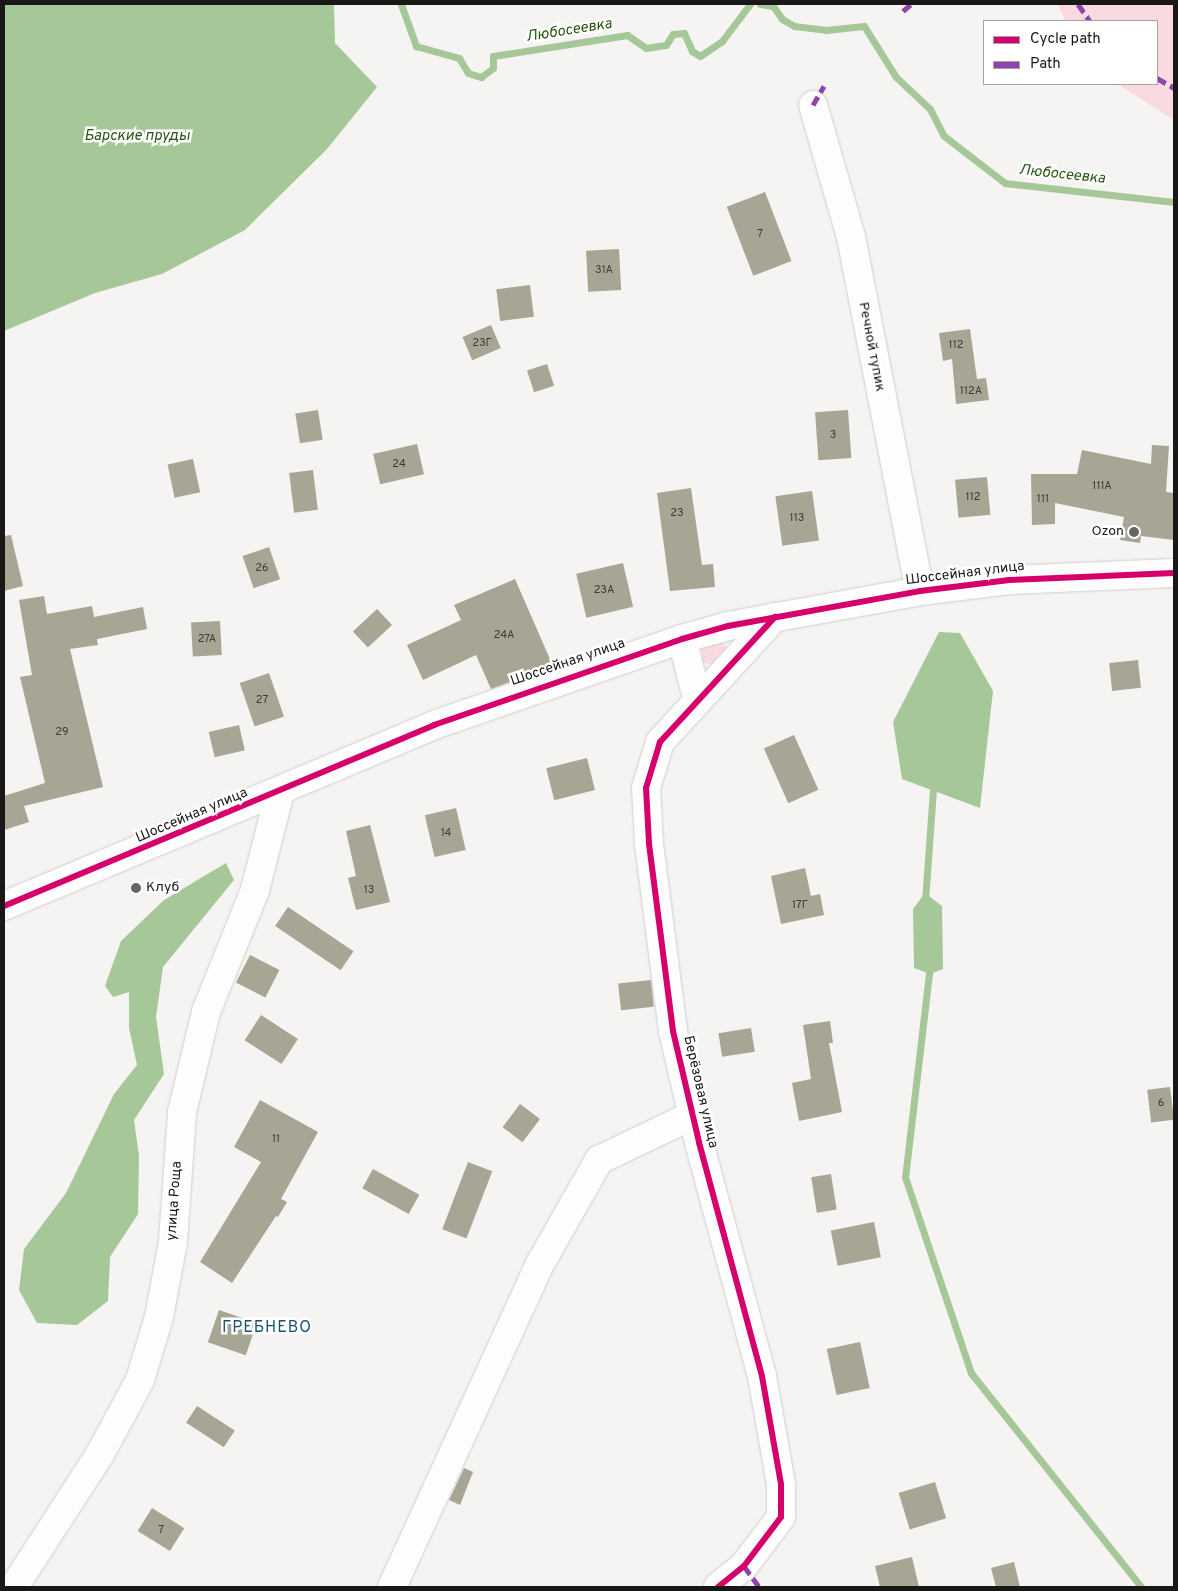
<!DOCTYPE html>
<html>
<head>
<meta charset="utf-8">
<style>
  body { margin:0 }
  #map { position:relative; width:1178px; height:1591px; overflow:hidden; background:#f6f4f2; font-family:Overpass,sans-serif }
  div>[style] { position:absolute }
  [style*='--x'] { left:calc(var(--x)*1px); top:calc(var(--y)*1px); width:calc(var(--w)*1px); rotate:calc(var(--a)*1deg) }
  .green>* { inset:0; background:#f9dae0 }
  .water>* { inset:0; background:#a6c798 }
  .stream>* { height:7px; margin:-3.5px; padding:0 3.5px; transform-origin:3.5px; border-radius:3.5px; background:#a6c798 }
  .building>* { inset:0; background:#a7a593; transform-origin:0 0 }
  .roads { filter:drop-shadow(0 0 1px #d0cecd) drop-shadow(0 0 1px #d0cecd) }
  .minor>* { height:28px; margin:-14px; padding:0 14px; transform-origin:14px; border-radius:14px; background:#fefdfd }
  .quiet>* { height:5px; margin-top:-2.5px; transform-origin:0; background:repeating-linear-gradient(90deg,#8e44ad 0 10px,transparent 0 15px) }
  .cycleway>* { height:6px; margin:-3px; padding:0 3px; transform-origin:3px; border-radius:3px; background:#d6006c }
  .dots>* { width:14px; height:14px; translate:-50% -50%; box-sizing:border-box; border:2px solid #fff; border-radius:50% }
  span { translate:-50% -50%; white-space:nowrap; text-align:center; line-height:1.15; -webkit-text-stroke:5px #fff; paint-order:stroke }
  .number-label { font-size:11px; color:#3c3b36 }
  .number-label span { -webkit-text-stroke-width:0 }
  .street-label { font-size:14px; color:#191817 }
  .poi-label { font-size:14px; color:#191817 }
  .right { translate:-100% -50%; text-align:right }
  .left { translate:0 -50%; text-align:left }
  .water-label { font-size:15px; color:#265512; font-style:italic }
  .quarter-label { font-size:16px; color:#175172; letter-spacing:1px }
  .frame { position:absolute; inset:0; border:5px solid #191817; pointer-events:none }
  .legend { position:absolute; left:983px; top:20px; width:175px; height:65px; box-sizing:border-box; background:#fff; border:1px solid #a3a3a2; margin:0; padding:6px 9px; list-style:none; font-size:15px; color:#191817 }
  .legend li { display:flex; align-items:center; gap:10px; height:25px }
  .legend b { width:25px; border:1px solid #a3a3a2 }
</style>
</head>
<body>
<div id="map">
  <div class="green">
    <div style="clip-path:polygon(1058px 4px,1174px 4px,1174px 120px,1117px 84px,1157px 84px,1157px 21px,1065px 21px)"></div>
    <div style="clip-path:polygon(722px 642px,726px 647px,726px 656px,715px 664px,701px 663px,702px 648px)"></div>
  </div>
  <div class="water">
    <div style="clip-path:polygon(4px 4px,334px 4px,335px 43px,377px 87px,327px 149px,245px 230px,162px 274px,95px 293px,4px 331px)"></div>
    <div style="clip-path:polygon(939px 632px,960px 633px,993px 691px,980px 808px,902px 779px,893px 722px)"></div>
    <div style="clip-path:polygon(226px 863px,234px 880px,163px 967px,156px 1017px,164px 1074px,134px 1120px,139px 1156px,138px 1214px,110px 1257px,108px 1301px,77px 1325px,37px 1323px,19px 1290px,24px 1249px,66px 1193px,114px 1094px,137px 1065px,129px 1028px,129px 992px,113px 997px,105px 986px,121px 941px,164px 900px)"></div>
    <div style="clip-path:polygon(925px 893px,942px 906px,943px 969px,930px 974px,914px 968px,913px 909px)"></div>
  </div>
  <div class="stream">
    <div style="--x:401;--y:4;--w:45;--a:70.3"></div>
    <div style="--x:416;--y:46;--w:45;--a:15.6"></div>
    <div style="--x:459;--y:58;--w:17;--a:59"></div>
    <div style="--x:468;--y:73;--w:14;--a:17"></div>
    <div style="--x:481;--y:77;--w:15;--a:-37"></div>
    <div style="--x:493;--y:68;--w:12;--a:-90"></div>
    <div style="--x:493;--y:56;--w:136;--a:-8.9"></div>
    <div style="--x:627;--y:35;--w:23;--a:34"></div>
    <div style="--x:646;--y:48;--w:20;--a:-9"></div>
    <div style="--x:666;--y:45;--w:13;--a:-58"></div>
    <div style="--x:673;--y:34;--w:11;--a:-5"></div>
    <div style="--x:684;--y:33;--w:20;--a:66"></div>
    <div style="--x:692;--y:51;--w:9;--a:32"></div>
    <div style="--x:700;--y:56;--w:27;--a:-34"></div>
    <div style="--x:722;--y:41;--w:46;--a:-52.9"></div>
    <div style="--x:760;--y:4;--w:13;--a:9"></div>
    <div style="--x:773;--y:6;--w:16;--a:55"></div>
    <div style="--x:782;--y:19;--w:14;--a:30"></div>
    <div style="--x:794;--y:26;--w:32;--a:7"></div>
    <div style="--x:826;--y:30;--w:38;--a:-6"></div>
    <div style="--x:864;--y:26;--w:60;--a:57.9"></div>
    <div style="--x:896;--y:77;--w:47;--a:43.3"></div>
    <div style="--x:930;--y:109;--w:30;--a:63"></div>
    <div style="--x:944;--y:136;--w:77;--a:37.6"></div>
    <div style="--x:1005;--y:183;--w:170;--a:6.4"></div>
    <div style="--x:925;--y:901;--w:111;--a:-85.9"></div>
    <div style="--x:930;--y:965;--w:213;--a:96.7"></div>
    <div style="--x:905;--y:1177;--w:207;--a:71.4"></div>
    <div style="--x:971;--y:1373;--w:273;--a:51.5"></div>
  </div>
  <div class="building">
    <div style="left:765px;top:192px;width:74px;height:41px;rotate:69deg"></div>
    <div style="left:619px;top:249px;width:41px;height:33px;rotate:87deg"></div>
    <div style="left:530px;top:285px;width:32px;height:34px;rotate:83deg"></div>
    <div style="left:491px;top:325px;width:25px;height:31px;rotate:67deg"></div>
    <div style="clip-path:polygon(970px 329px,977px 379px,986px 378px,989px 400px,956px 404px,952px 359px,943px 361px,939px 333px)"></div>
    <div style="left:547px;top:364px;width:23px;height:21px;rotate:72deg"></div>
    <div style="left:318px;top:410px;width:30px;height:23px;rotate:81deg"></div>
    <div style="left:848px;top:410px;width:48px;height:33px;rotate:86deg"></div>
    <div style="left:417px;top:444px;width:31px;height:45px;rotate:77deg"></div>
    <div style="clip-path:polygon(1152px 445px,1169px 446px,1166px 492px,1174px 493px,1174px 540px,1141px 536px,1140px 543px,1120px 540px,1124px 517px,1055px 503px,1055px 524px,1032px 525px,1031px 474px,1077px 474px,1082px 450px,1151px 464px)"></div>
    <div style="left:193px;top:459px;width:34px;height:26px;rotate:78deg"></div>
    <div style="left:313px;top:470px;width:40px;height:24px;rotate:83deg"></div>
    <div style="left:987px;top:477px;width:38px;height:32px;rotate:85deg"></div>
    <div style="clip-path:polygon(691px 488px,702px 565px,713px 564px,715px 587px,670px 591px,657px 493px)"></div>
    <div style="left:812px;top:491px;width:50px;height:37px;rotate:82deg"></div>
    <div style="clip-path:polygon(11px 535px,23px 586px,4px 591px,4px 536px)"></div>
    <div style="left:269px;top:547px;width:34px;height:28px;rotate:71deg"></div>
    <div style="left:623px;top:563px;width:45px;height:48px;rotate:77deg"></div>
    <div style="clip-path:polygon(515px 579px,553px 666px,491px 689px,476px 655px,423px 680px,407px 645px,461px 620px,454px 605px)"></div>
    <div style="clip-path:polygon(44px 596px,47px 614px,92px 606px,94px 617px,143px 607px,147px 629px,97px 639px,98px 645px,70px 649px,103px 787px,24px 806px,29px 822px,4px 830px,4px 796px,45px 783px,20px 677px,32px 675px,19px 600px)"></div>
    <div style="left:377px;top:609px;width:22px;height:33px;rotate:47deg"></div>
    <div style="left:220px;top:621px;width:34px;height:29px;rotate:87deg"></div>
    <div style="left:1138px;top:660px;width:28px;height:29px;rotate:84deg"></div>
    <div style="left:269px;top:673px;width:46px;height:31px;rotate:71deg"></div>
    <div style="left:239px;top:725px;width:26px;height:31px;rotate:77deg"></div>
    <div style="left:794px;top:735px;width:60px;height:33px;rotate:66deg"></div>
    <div style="left:587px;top:758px;width:33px;height:42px;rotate:76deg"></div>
    <div style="left:456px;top:808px;width:43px;height:32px;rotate:77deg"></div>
    <div style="clip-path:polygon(370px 825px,390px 902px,356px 910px,348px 878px,356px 876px,346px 831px)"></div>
    <div style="clip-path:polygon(805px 868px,811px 896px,820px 894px,824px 915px,781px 924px,771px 876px)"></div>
    <div style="left:288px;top:907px;width:79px;height:23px;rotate:34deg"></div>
    <div style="left:250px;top:955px;width:33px;height:31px;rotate:27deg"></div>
    <div style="left:651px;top:980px;width:27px;height:33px;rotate:84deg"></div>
    <div style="left:261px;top:1015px;width:44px;height:30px;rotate:33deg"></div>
    <div style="clip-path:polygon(830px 1021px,833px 1043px,829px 1043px,842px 1112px,799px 1121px,792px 1083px,811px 1079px,803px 1025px)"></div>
    <div style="left:751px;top:1028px;width:24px;height:33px;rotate:81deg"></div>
    <div style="left:1170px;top:1087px;width:33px;height:23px;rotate:83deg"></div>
    <div style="clip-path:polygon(260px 1100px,318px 1132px,281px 1199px,287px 1202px,278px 1217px,276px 1216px,232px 1283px,200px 1262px,261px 1162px,234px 1147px)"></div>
    <div style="left:520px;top:1104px;width:25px;height:29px;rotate:37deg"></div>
    <div style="left:468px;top:1162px;width:26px;height:72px;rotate:21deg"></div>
    <div style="left:373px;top:1169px;width:53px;height:22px;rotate:29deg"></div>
    <div style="left:831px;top:1174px;width:36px;height:20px;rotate:81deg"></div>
    <div style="left:874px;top:1222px;width:36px;height:44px;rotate:79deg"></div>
    <div style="left:219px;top:1310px;width:40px;height:34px;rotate:19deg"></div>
    <div style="left:860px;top:1342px;width:47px;height:34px;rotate:78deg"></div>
    <div style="left:197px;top:1406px;width:45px;height:20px;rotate:33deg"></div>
    <div style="clip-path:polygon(464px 1468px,473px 1472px,460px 1505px,449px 1500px)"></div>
    <div style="left:935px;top:1482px;width:38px;height:38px;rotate:73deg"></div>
    <div style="left:152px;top:1508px;width:38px;height:27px;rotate:32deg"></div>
    <div style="clip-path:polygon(912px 1557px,919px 1587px,880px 1587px,875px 1566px)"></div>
    <div style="clip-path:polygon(1014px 1562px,1020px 1587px,996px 1587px,991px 1568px)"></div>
  </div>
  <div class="roads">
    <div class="minor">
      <div style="--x:813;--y:105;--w:137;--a:73.9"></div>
      <div style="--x:851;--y:237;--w:361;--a:79"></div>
      <div style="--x:682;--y:639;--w:61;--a:75.7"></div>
      <div style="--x:4;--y:906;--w:467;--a:-22.8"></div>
      <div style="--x:434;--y:725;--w:262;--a:-19.1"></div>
      <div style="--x:682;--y:639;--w:48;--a:-15.8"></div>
      <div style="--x:728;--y:626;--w:195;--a:-10.3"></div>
      <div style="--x:920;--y:591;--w:90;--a:-7"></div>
      <div style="--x:1009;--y:580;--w:165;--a:-2.4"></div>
      <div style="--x:14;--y:1587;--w:158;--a:-57.1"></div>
      <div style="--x:100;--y:1454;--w:84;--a:-61.6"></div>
      <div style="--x:140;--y:1380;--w:66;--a:-73.2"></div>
      <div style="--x:159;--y:1317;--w:76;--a:-79.4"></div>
      <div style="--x:173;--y:1242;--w:130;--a:-86"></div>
      <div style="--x:182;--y:1112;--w:103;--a:-76.5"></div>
      <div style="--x:206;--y:1012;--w:131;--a:-68.1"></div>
      <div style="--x:255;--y:890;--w:101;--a:-75.7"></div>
      <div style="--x:392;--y:1587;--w:355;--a:-65.4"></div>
      <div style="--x:540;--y:1264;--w:120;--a:-60.4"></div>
      <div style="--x:599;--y:1160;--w:106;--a:-25.6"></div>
      <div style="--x:718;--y:1587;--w:33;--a:-39"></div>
      <div style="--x:744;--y:1566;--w:61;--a:-52.9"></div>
      <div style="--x:781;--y:1517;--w:33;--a:-90"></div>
      <div style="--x:781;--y:1484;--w:110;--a:-100"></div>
      <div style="--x:762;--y:1376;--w:242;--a:-105.1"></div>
      <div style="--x:699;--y:1142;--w:114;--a:-103.2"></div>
      <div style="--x:673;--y:1031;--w:190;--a:-97.3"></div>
      <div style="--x:649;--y:843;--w:55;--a:-93.1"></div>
      <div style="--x:646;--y:788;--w:48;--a:-73.1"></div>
      <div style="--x:660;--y:742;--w:170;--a:-47.4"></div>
    </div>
  </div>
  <div class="quiet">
    <div style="--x:1078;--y:4;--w:21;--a:55"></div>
    <div style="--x:903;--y:11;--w:11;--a:-41"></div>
    <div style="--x:1157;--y:78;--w:20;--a:30"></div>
    <div style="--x:813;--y:105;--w:22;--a:-60"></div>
    <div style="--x:744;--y:1566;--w:26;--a:54"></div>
  </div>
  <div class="cycleway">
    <div style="--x:4;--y:906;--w:467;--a:-22.8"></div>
    <div style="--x:434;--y:725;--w:262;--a:-19.1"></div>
    <div style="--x:682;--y:639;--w:48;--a:-15.8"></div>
    <div style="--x:728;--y:626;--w:195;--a:-10.3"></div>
    <div style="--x:920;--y:591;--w:90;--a:-7"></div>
    <div style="--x:1009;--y:580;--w:165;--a:-2.4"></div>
    <div style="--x:718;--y:1587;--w:33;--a:-39"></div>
    <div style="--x:744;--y:1566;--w:61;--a:-52.9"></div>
    <div style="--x:781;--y:1517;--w:33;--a:-90"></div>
    <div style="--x:781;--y:1484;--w:110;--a:-100"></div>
    <div style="--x:762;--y:1376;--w:242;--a:-105.1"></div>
    <div style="--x:699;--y:1142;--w:114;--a:-103.2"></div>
    <div style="--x:673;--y:1031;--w:190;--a:-97.3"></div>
    <div style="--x:649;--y:843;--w:55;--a:-93.1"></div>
    <div style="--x:646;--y:788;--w:48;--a:-73.1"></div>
    <div style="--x:660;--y:742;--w:170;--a:-47.4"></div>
  </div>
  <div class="dots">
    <div style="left:1134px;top:532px;background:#666564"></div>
    <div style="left:136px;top:888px;background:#666564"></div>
  </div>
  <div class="number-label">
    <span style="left:760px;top:234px">7</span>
    <span style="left:604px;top:270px">31А</span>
    <span style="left:482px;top:343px">23Г</span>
    <span style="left:956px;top:345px">112</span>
    <span style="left:971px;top:391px">112А</span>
    <span style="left:833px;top:435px">3</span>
    <span style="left:399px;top:464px">24</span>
    <span style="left:1102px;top:486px">111А</span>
    <span style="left:973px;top:497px">112</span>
    <span style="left:1043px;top:499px">111</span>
    <span style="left:677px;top:513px">23</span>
    <span style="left:797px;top:518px">113</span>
    <span style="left:262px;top:568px">26</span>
    <span style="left:604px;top:590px">23А</span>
    <span style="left:504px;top:635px">24А</span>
    <span style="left:207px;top:639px">27А</span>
    <span style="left:262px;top:700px">27</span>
    <span style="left:62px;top:732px">29</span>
    <span style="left:446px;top:833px">14</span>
    <span style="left:369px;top:890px">13</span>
    <span style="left:800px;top:905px">17Г</span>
    <span style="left:1161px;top:1103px">6</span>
    <span style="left:276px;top:1139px">11</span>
    <span style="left:161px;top:1530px">7</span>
  </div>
  <div class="street-label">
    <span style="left:871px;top:347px;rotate:79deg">Речной тупик</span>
    <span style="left:965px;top:574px;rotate:-7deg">Шоссейная улица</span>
    <span style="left:568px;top:663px;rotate:-19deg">Шоссейная улица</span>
    <span style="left:192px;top:816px;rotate:-23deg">Шоссейная улица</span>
    <span style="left:700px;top:1092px;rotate:77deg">Берёзовая улица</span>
    <span style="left:175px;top:1201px;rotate:-86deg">улица Роща</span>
  </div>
  <div class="poi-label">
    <span class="right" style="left:1124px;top:532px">Ozon</span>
    <span class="left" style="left:146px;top:888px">Клуб</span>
  </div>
  <div class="water-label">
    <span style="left:569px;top:31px;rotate:-9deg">Любосеевка</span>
    <span style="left:137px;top:137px">Барские пруды</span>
    <span style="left:1062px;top:175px;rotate:6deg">Любосеевка</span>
  </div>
  <div class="quarter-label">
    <span style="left:267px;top:1328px">ГРЕБНЕВО</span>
  </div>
  <div class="frame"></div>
  <ul class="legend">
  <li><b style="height:6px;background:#d6006c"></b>Cycle path</li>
  <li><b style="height:6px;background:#8e44ad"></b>Path</li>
  </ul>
</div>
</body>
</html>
